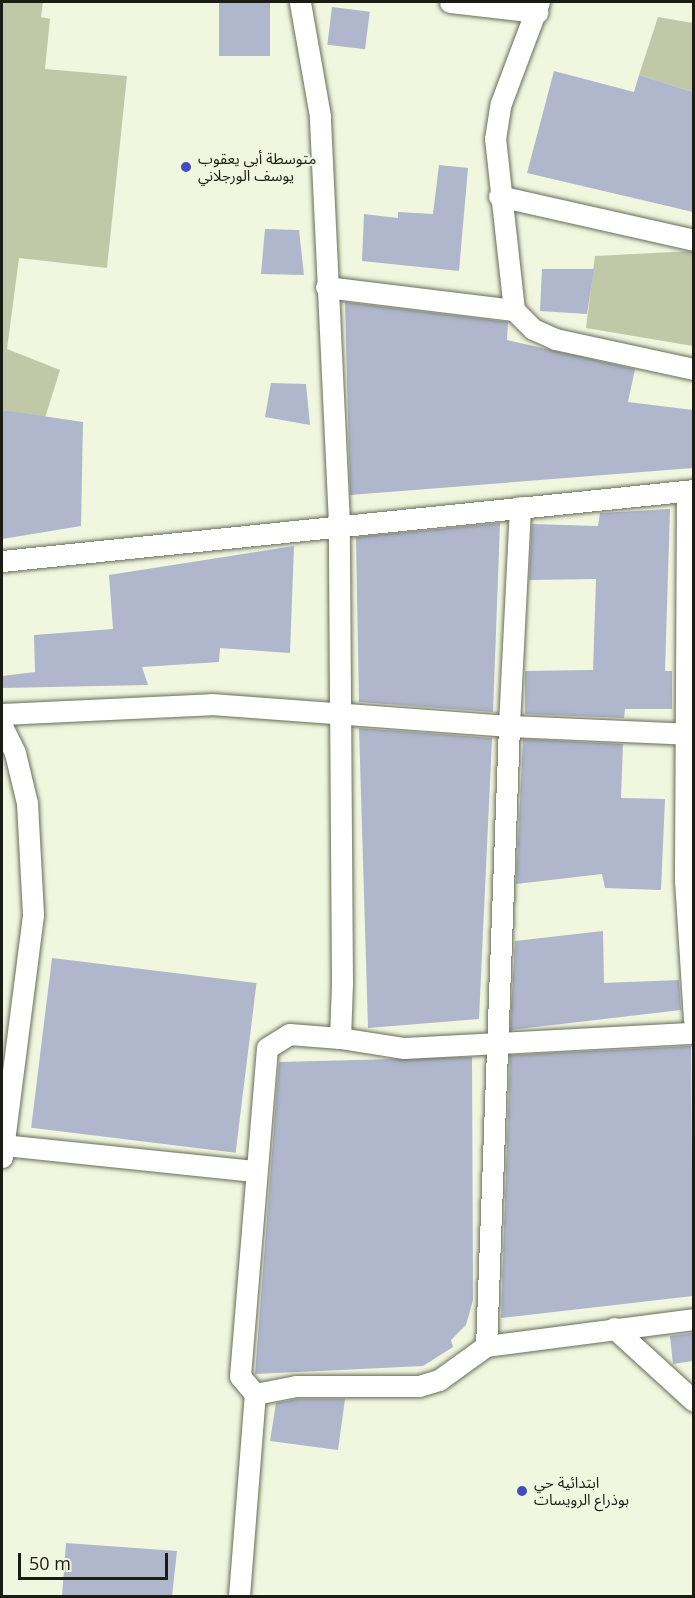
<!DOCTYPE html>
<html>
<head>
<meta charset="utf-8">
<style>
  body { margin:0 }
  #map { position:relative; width:695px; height:1598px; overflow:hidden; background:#f1f6df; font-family:"Open Sans","Noto Sans Arabic",sans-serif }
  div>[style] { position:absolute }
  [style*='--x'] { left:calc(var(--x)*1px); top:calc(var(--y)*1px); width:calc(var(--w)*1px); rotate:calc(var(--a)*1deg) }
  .green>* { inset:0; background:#c1c8a7 }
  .building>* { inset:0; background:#b0b6cb; transform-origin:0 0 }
  .roads { filter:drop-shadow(0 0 2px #686c58) drop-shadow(0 0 2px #686c58) }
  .street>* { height:21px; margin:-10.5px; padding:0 10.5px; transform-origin:10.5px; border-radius:10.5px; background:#fff }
  .dots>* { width:16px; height:16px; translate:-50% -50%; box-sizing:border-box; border:3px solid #f1f6df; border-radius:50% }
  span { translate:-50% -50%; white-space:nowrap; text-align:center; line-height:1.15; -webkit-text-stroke:4.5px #f1f6df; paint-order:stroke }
  .poi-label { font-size:15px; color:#1b1d15 }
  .left { translate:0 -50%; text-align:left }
  .frame { position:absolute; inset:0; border:3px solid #1b1d15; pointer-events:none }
  .scale { position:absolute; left:18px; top:1553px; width:150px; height:27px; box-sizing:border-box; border:3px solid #1b1d15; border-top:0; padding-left:8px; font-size:18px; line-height:21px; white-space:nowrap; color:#1b1d15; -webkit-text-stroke:4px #f1f6df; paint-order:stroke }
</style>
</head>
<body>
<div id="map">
  <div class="green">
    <div style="clip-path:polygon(2px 2px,43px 2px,41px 17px,50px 19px,45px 69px,127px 76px,107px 268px,19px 258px,7px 349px,60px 370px,45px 418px,2px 410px)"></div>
    <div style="clip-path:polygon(658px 17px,693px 23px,693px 92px,639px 75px)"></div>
    <div style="clip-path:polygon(693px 251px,693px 346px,586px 328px,595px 256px)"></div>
  </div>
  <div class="building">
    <div style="left:219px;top:2px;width:51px;height:54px"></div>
    <div style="left:332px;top:7px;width:38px;height:38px;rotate:7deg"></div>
    <div style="clip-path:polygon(554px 71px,634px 92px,639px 75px,693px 92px,693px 212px,527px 173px)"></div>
    <div style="clip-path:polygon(439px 165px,468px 168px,459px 271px,362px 261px,364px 214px,398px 218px,398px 212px,433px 214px)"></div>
    <div style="clip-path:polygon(265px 229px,299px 230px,304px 275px,261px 274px)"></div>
    <div style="clip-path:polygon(542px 269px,594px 269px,587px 314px,540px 311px)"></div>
    <div style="clip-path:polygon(345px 302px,508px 322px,507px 340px,635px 369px,628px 402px,693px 410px,693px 468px,350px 495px)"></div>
    <div style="clip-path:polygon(271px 383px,306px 384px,310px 425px,265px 417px)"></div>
    <div style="clip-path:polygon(2px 410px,83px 422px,81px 526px,2px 539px)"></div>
    <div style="clip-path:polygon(670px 509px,665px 671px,672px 671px,672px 709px,625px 709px,624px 718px,525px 714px,525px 671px,593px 670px,596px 579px,529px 580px,532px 524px,598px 526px,600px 513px)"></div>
    <div style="clip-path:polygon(500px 523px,493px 712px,359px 702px,356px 537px)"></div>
    <div style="clip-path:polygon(294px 546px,290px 653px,220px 648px,219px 662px,142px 667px,148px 685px,2px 688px,2px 676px,35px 672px,34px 635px,113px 629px,109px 575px)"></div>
    <div style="clip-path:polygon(359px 728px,492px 738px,479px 1019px,368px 1028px)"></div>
    <div style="clip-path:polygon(523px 739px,623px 744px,621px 798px,665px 799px,661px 890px,605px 888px,602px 874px,516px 884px)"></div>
    <div style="clip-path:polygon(603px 931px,604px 983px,679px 980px,681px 1010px,510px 1030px,515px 941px)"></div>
    <div style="left:52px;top:958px;width:206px;height:171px;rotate:7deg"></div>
    <div style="clip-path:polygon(691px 1046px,693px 1296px,501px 1318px,510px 1055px)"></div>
    <div style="clip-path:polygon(472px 1057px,473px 1300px,466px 1325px,451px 1340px,453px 1347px,423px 1366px,255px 1374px,279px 1062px)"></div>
    <div style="clip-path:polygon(693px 1333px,693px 1361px,673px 1364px,670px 1336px)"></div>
    <div style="clip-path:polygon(297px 1399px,345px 1399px,338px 1450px,270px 1441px,276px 1403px)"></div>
    <div style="clip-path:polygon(66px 1543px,177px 1551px,172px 1596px,62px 1596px)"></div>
  </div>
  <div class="roads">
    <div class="street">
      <div style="--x:450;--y:2;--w:88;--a:6.6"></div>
      <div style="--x:499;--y:196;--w:200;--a:12.7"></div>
      <div style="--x:326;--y:287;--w:189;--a:7"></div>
      <div style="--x:514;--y:310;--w:27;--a:45"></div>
      <div style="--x:533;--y:329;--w:24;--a:24"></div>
      <div style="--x:555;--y:339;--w:142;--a:12.2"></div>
      <div style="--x:514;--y:310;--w:172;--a:-96.3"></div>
      <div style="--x:495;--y:139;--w:36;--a:-81"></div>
      <div style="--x:501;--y:103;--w:108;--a:-69.4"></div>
      <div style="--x:687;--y:491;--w:389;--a:90.3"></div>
      <div style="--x:685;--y:880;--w:140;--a:86.3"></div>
      <div style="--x:520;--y:507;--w:219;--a:92.9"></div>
      <div style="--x:509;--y:726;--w:185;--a:2.5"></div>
      <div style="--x:2;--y:561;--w:696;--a:-5.86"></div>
      <div style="--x:2;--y:714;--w:209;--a:-2.7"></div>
      <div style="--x:211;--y:704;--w:299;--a:4.2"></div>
      <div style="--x:509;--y:726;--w:620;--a:92.12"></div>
      <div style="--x:2;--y:726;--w:30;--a:64"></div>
      <div style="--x:15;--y:753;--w:51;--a:76.5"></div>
      <div style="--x:27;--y:803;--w:112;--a:86.9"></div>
      <div style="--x:33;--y:915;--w:244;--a:97.3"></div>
      <div style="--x:340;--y:1038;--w:65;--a:8.9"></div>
      <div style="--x:404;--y:1048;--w:290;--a:-3"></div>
      <div style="--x:3;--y:1145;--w:254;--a:5.9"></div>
      <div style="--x:614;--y:1328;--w:108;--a:42.4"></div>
      <div style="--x:255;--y:1394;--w:23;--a:-130"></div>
      <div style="--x:240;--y:1376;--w:329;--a:-85.3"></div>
      <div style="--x:267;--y:1048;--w:26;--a:-32"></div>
      <div style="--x:289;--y:1034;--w:51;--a:4.5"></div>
      <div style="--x:340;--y:1038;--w:55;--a:-87.9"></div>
      <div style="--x:342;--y:983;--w:460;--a:-90.4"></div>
      <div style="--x:339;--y:523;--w:407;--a:-92.7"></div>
      <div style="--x:320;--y:116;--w:116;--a:-100"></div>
      <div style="--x:239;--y:1596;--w:203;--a:-85.5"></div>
      <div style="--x:255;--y:1394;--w:42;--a:-11"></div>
      <div style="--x:296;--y:1386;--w:123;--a:0"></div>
      <div style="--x:419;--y:1386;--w:21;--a:-17"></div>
      <div style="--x:439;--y:1380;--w:58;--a:-35.9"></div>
      <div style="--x:486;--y:1346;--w:210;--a:-7.4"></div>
    </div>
  </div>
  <div class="dots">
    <div style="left:186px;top:167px;background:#424dc2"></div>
    <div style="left:522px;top:1491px;background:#424dc2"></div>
  </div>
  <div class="poi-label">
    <span class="left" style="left:198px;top:167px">متوسطة أبي يعقوب<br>يوسف الورجلاني</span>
    <span class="left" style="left:534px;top:1491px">ابتدائية حي<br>بوذراع الرويسات</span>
  </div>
  <div class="frame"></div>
  <div class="scale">50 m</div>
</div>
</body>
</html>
